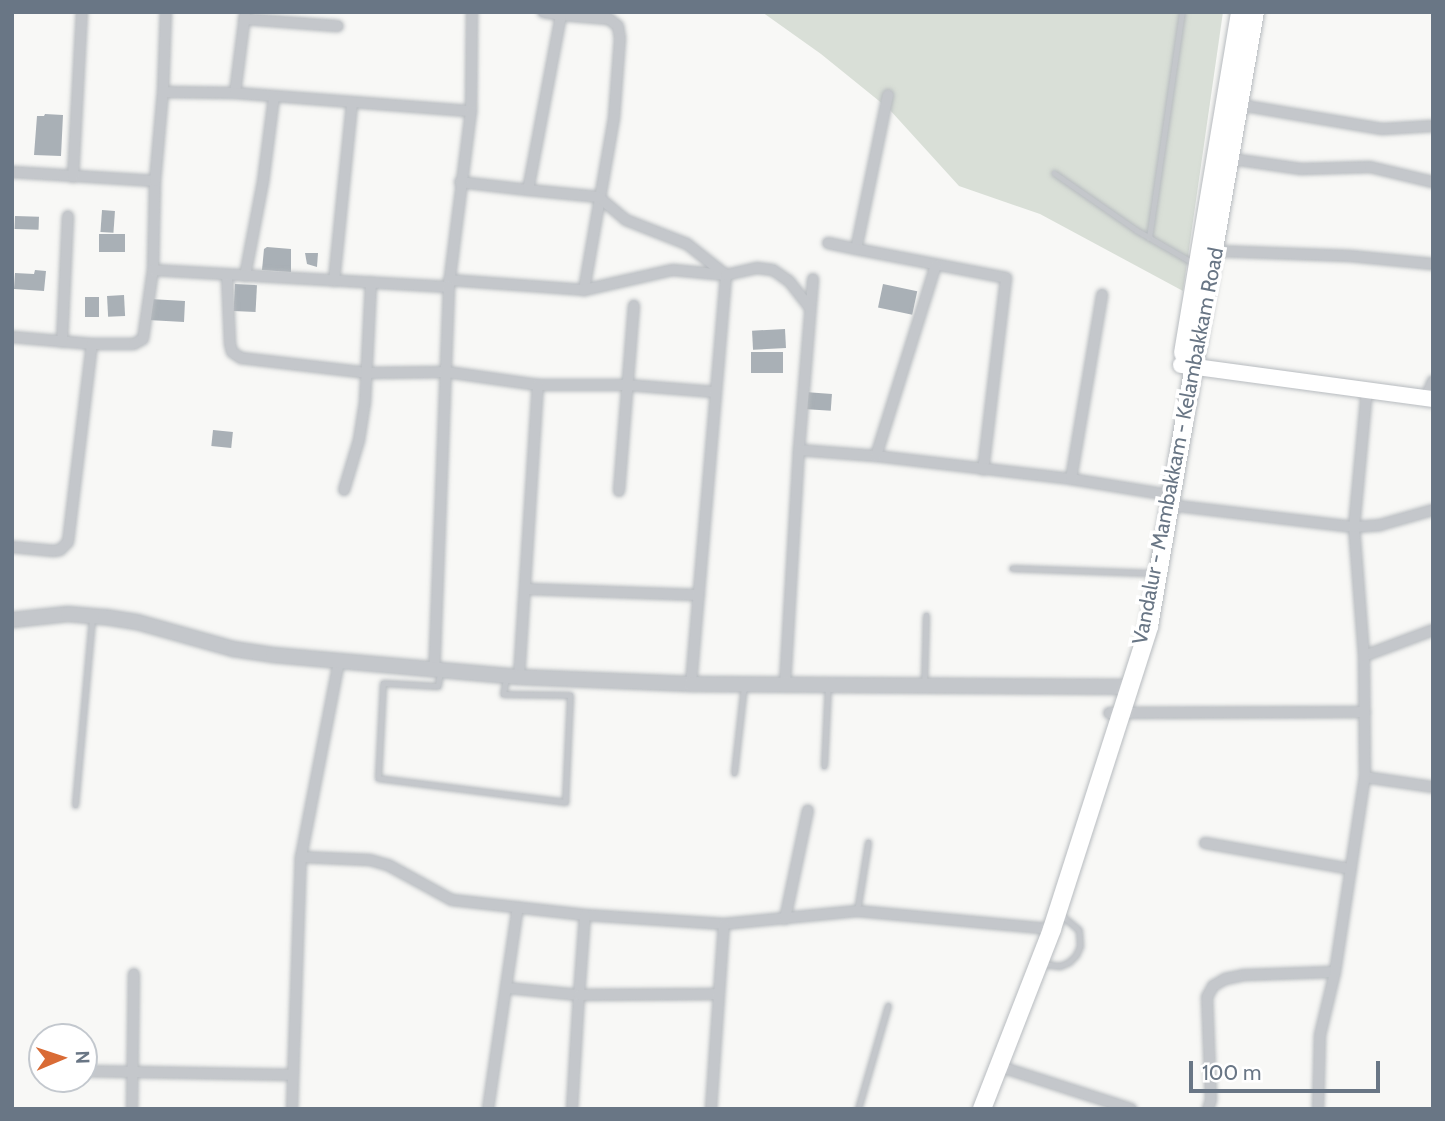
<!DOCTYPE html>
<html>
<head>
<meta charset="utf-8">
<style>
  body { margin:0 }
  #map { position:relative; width:1445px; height:1121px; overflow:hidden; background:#f8f8f6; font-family:Cabin,sans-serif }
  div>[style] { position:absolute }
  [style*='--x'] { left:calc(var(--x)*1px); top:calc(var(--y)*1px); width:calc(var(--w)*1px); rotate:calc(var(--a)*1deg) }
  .green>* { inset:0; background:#d9dfd7 }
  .building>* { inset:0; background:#a9b0b6; transform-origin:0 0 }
  .roads { filter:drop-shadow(0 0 2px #b7bbbf) drop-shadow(0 0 2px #b7bbbf) }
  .service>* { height:5px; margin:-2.5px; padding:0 2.5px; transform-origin:2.5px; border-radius:2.5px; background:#c4c7cb }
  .minor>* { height:10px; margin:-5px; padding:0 5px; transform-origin:5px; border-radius:5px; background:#c4c7cb }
  .tertiary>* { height:14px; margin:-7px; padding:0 7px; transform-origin:7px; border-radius:7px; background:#c4c7cb }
  .secondary>* { height:16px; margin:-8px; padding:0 8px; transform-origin:8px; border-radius:8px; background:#fff }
  .primary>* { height:18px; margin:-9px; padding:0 9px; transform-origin:9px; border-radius:9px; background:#fff }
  span { translate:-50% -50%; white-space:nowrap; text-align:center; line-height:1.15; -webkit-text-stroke:7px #fff; paint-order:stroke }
  .street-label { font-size:21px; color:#697685 }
  .frame { position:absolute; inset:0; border:14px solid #697685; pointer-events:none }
  .north { position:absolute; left:28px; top:1023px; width:70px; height:70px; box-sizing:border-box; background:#fff; border:2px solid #c3c8ce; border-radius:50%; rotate:88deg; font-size:19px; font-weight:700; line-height:28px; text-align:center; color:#697685 }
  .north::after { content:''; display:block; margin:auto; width:24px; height:32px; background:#d96b35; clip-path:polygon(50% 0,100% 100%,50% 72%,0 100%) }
  .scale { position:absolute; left:1189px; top:1061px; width:191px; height:32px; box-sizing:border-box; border:4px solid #697685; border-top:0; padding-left:9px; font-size:21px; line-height:24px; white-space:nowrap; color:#697685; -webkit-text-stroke:5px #fff; paint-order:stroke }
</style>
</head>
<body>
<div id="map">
  <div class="green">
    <div style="clip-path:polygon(762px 12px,1223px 12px,1183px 291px,1040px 214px,959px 186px,889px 109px,821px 54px)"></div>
  </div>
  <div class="building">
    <div style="clip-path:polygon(45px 114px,63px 115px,61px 156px,34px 155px,37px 116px,44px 116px)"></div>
    <div style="left:102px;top:210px;width:13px;height:22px;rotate:4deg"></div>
    <div style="left:15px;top:216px;width:24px;height:13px;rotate:2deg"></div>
    <div style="left:99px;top:234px;width:26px;height:18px"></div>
    <div style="clip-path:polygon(267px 247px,291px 249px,291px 272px,262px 270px,264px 249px)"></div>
    <div style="clip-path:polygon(305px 253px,318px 253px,317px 267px,307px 264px)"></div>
    <div style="clip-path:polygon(35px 270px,46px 271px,44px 291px,14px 289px,15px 273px,34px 274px)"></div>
    <div style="left:235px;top:284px;width:22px;height:27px;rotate:3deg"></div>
    <div style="left:883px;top:284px;width:35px;height:24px;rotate:12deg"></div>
    <div style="left:124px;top:295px;width:21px;height:17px;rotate:87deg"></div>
    <div style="left:85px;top:297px;width:14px;height:20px"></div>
    <div style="clip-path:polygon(150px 299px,185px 301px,184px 322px,148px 320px,148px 313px,152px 313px)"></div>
    <div style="left:785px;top:329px;width:19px;height:33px;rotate:87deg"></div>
    <div style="left:751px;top:352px;width:32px;height:21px"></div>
    <div style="left:805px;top:392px;width:27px;height:17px;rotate:4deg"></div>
    <div style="left:213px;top:430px;width:20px;height:16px;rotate:6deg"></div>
  </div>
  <div class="roads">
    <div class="service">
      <div style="--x:1054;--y:173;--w:100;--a:34.8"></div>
      <div style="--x:1136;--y:230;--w:68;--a:30"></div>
      <div style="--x:1149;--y:238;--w:228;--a:-81.7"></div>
      <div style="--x:1012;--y:568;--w:136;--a:2.1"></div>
      <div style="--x:440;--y:671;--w:15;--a:98"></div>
      <div style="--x:438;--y:686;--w:55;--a:-176.9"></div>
      <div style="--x:383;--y:683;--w:95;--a:93"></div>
      <div style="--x:378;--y:778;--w:189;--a:7.3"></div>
      <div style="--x:565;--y:802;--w:107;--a:-87.3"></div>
      <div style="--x:570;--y:695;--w:67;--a:-179.1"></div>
      <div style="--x:503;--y:694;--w:15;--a:-79"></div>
      <div style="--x:924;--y:685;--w:70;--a:-88.4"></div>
      <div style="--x:824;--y:766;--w:81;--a:-87.2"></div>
      <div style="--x:734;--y:773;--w:89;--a:-83.5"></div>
      <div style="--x:75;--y:805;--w:189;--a:-84.8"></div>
      <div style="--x:857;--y:911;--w:70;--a:-80.9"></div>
      <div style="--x:1043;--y:964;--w:17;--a:7"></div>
      <div style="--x:1060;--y:966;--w:10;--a:-24"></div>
      <div style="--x:1069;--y:962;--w:10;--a:-45"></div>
      <div style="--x:1076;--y:955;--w:10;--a:-66"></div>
      <div style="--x:1080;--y:946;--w:16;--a:-94"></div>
      <div style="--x:1079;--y:930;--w:25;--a:-140"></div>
      <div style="--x:858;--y:1109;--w:108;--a:-73.9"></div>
    </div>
    <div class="minor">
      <div style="--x:561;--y:15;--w:48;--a:4.8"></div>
      <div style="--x:609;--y:19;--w:11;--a:38"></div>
      <div style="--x:618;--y:26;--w:12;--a:81"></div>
      <div style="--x:620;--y:38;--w:80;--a:94.3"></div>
      <div style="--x:614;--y:118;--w:175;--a:99.9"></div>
      <div style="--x:244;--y:19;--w:94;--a:4.3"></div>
      <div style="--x:163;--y:92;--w:80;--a:-87.9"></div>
      <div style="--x:235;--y:93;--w:79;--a:-82.7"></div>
      <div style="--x:888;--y:95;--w:157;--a:101.7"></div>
      <div style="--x:856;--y:249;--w:153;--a:10.9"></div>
      <div style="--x:1006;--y:278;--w:193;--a:96.8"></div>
      <div style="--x:1240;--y:105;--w:144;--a:9.6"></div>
      <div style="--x:1382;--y:129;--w:51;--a:-3.4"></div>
      <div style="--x:471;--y:111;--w:99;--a:-89.4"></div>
      <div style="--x:1225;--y:158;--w:77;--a:8.2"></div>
      <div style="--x:1301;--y:169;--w:69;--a:-1.7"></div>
      <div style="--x:1370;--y:167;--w:65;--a:13.4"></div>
      <div style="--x:12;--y:172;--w:143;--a:3.6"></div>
      <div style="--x:73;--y:177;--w:165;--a:-86.9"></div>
      <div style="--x:460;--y:182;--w:68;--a:6.7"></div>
      <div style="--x:828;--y:243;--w:29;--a:12"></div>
      <div style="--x:1215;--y:251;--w:135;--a:2.1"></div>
      <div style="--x:1350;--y:256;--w:83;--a:5.5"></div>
      <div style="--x:153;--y:270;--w:89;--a:-88.7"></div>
      <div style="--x:155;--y:181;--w:89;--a:-84.9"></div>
      <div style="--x:163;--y:92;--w:72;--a:0.8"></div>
      <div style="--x:235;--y:93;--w:237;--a:4.4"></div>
      <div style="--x:471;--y:111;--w:174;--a:97.2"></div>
      <div style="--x:227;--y:275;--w:69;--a:87.5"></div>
      <div style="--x:230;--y:344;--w:8;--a:76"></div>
      <div style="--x:232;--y:352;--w:11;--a:34"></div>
      <div style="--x:241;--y:358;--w:128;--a:6.7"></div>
      <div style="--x:368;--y:373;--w:79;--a:-0.7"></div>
      <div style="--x:447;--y:372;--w:92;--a:8.1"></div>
      <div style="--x:538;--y:385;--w:89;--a:0"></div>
      <div style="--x:627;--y:385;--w:88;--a:4.5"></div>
      <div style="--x:245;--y:276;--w:96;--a:-79.2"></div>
      <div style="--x:263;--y:182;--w:86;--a:-82.6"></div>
      <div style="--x:813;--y:279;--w:172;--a:94.7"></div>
      <div style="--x:799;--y:450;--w:77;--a:4.5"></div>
      <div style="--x:876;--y:456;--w:196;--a:6.7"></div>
      <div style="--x:1071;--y:479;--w:93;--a:9.3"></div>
      <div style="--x:449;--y:280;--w:135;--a:4.2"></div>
      <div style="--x:584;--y:290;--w:91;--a:-12.7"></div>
      <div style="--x:673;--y:270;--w:53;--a:5.4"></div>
      <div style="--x:726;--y:275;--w:50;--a:-141.5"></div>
      <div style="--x:687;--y:244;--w:66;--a:-158.5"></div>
      <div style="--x:626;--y:220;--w:35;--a:-140"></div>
      <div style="--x:599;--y:197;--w:71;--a:-174.4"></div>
      <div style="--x:528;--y:190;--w:178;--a:-79.3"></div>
      <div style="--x:561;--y:15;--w:18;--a:-171"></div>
      <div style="--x:334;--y:281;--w:179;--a:-84.2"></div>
      <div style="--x:12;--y:337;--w:80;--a:5"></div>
      <div style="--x:62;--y:342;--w:126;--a:-87.3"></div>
      <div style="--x:1426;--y:398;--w:18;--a:-68"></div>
      <div style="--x:876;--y:456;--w:200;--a:-72.6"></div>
      <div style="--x:1071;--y:479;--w:187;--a:-80.4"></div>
      <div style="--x:344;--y:490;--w:52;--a:-73.3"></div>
      <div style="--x:359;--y:440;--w:38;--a:-81"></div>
      <div style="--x:365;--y:402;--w:120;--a:-87.1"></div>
      <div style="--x:619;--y:491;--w:186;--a:-85.4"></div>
      <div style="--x:1169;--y:505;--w:186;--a:6.8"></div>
      <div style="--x:1354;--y:527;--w:26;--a:-4"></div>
      <div style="--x:1380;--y:525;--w:55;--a:-15.8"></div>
      <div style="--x:12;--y:547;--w:42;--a:5.4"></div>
      <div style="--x:54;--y:551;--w:6;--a:-9"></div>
      <div style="--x:60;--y:550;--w:11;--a:-45"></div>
      <div style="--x:68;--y:542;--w:199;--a:-83.1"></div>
      <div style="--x:92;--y:344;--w:42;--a:0"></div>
      <div style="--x:134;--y:344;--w:10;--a:-29"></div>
      <div style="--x:143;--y:339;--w:70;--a:-81.8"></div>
      <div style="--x:153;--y:270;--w:296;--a:3.3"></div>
      <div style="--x:449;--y:287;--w:382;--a:92.2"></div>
      <div style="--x:525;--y:589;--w:174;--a:2"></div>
      <div style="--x:1364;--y:656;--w:74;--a:-20.6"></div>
      <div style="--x:519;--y:677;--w:293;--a:-86.3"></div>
      <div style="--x:691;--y:684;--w:410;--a:-85.1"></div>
      <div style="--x:726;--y:275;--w:32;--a:-13"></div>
      <div style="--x:757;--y:268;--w:16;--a:7"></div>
      <div style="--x:773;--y:270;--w:19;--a:35"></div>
      <div style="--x:789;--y:281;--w:33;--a:52"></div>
      <div style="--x:785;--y:684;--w:234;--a:-86.6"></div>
      <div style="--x:1109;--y:713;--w:256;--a:-0.2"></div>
      <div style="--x:1365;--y:777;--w:69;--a:8.4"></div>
      <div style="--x:1205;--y:843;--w:148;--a:10.1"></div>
      <div style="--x:301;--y:857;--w:69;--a:2.5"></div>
      <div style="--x:370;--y:860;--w:19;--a:16"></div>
      <div style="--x:388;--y:865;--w:73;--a:28.7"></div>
      <div style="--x:452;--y:900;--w:134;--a:6.4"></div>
      <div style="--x:585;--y:915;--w:139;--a:3.7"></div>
      <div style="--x:724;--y:924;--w:134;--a:-5.6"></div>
      <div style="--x:857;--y:911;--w:196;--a:5.3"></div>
      <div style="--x:785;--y:919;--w:111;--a:-78.1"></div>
      <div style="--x:508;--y:988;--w:71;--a:5.6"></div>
      <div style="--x:579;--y:995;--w:80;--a:-85.7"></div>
      <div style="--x:998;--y:1066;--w:140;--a:17.9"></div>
      <div style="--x:84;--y:1071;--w:208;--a:1.1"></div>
      <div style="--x:132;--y:1109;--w:135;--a:-89.2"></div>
      <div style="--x:292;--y:1109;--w:252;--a:-88"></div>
      <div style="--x:301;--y:857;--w:200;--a:-79"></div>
      <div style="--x:488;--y:1109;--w:204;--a:-81.6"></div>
      <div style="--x:572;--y:1109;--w:114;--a:-86.5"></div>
      <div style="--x:579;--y:995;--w:139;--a:-0.4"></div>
      <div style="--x:711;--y:1109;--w:185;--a:-86"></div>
      <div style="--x:1208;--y:1109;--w:9;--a:-72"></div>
      <div style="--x:1211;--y:1100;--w:103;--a:-92.2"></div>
      <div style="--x:1207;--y:997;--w:13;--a:-61"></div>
      <div style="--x:1213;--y:986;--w:14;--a:-30"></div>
      <div style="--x:1225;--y:979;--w:19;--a:-12"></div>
      <div style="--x:1244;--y:975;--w:91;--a:-1.9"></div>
      <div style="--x:1318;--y:1109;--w:74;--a:-88.5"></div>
      <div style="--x:1320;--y:1035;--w:65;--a:-76.6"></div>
      <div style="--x:1335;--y:972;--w:197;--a:-81.3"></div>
      <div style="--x:1365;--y:777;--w:121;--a:-90.5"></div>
      <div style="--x:1364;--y:656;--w:129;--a:-94.4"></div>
      <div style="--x:1354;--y:527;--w:138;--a:-84.6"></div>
    </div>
    <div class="tertiary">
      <div style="--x:12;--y:620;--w:56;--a:-6.1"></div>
      <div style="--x:68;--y:614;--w:37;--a:5"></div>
      <div style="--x:105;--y:617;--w:32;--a:9"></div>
      <div style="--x:137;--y:622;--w:100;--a:15.7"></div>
      <div style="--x:233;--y:649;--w:40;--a:8.5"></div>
      <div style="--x:273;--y:655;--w:247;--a:5.1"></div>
      <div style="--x:519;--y:677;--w:172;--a:2.3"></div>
      <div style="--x:691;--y:684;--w:437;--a:0.4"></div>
    </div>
    <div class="secondary">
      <div style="--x:1181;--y:365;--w:254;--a:7.7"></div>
    </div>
    <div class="primary">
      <div style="--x:1183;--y:353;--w:346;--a:-80.5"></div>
      <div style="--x:982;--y:1109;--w:193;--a:-68.7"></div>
      <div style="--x:1052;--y:929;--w:318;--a:-72.2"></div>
      <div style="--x:1149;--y:626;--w:623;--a:-80.21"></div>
    </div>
  </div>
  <div class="street-label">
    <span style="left:1178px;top:446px;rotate:-79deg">Vandalur - Mambakkam - Kelambakkam Road</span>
  </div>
  <div class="frame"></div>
  <div class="north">N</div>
  <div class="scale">100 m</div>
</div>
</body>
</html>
